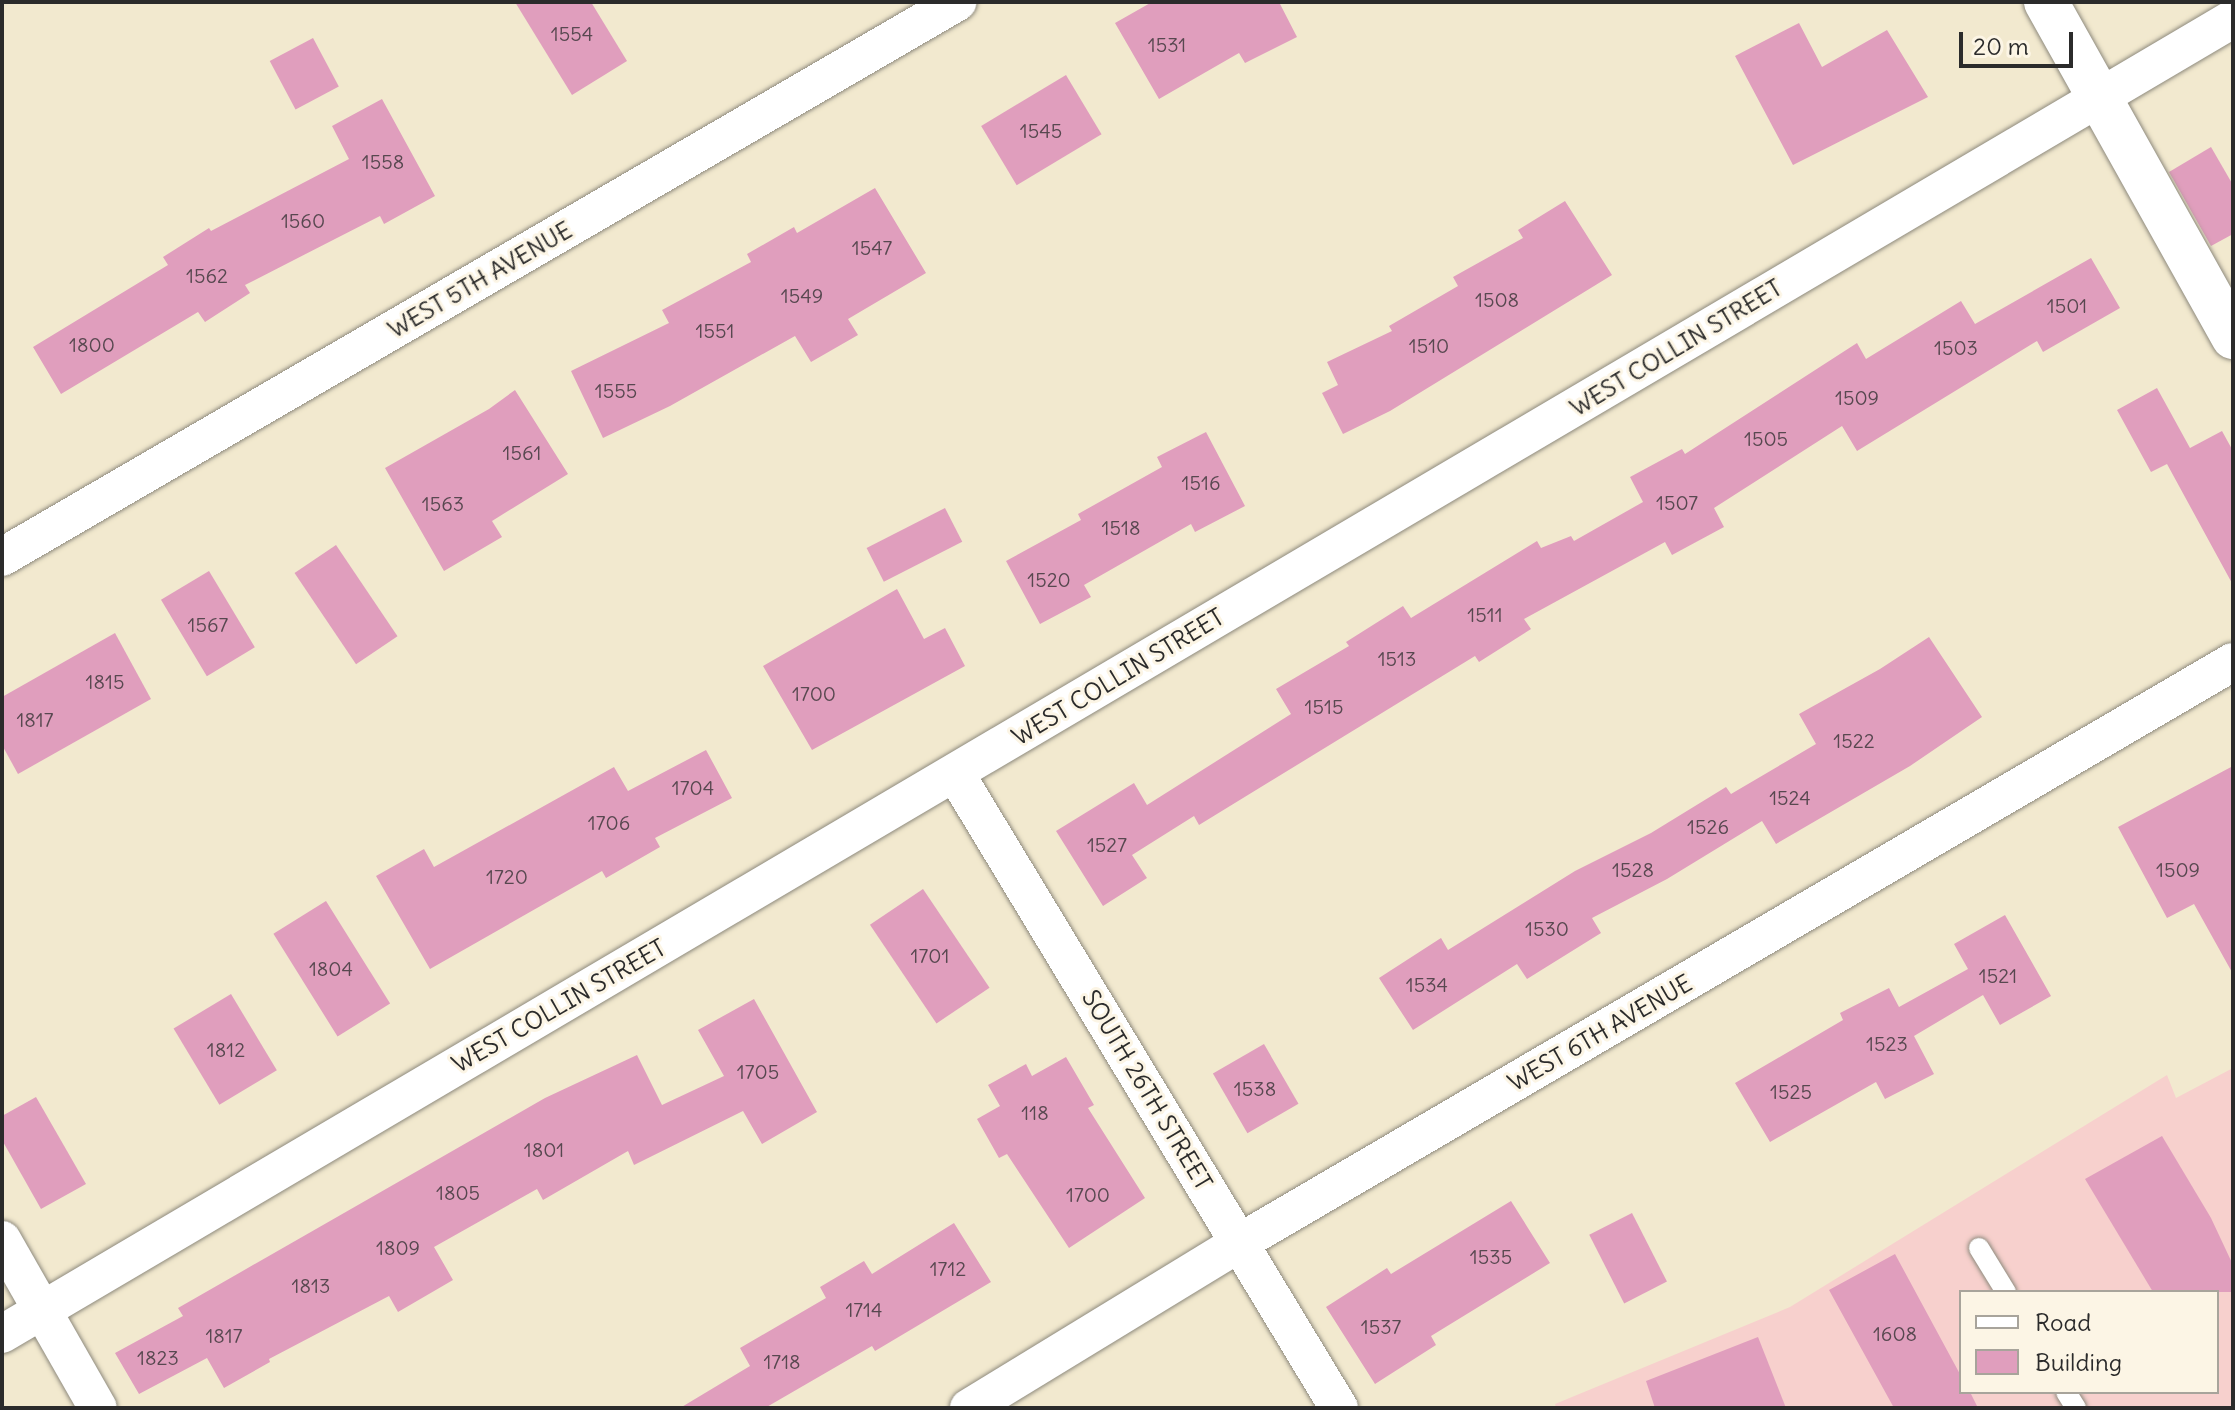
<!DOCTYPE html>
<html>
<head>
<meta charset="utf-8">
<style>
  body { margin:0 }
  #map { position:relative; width:2235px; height:1410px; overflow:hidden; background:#f2e9cf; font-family:Delius,sans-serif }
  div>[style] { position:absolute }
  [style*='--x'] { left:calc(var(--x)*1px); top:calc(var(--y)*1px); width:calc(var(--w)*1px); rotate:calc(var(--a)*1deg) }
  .built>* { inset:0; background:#f7d0cd }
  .building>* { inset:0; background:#e09ebd; transform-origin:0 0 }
  .roads { filter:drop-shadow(0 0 2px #8e8a7d) drop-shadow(0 0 2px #8e8a7d) }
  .service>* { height:20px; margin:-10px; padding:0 10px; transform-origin:10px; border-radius:10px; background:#fff }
  .minor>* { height:38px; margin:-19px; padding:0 19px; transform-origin:19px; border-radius:19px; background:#fff }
  .tertiary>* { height:44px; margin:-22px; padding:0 22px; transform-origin:22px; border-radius:22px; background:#fff }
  span { translate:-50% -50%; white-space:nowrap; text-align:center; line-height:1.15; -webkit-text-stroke:6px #fcf5e5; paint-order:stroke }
  .number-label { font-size:20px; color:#584850 }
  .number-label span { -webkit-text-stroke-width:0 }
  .street-label { font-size:24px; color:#2b2b2b }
  .frame { position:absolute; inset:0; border:4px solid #2b2b2b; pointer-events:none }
  .legend { position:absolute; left:1959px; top:1290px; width:260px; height:104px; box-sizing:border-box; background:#fcf5e5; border:2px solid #a8a49b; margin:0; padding:10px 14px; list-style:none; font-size:24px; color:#2b2b2b }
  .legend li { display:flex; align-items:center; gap:16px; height:40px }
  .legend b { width:40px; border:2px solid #a8a49b }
  .scale { position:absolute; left:1959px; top:32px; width:114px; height:36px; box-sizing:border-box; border:4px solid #2b2b2b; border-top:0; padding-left:10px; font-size:24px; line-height:28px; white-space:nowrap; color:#2b2b2b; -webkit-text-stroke:6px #fcf5e5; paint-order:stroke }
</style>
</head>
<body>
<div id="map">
  <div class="built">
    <div style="clip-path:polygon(evenodd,2233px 1068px,2233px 1408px,1556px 1408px,1555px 1404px,1790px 1307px,2167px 1075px,2176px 1098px,2233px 1068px,1961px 1292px,2217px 1292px,2217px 1392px,1961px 1392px,1961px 1292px)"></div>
  </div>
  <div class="building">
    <div style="clip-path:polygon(515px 2px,591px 2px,627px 61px,572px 95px)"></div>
    <div style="clip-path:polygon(1152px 2px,1279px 2px,1297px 37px,1245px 63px,1239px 53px,1159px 99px,1115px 23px)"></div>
    <div style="clip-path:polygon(1799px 23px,1822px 67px,1887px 30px,1928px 97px,1793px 165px,1735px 56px)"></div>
    <div style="left:313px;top:38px;width:55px;height:49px;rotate:62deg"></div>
    <div style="left:1066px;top:75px;width:69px;height:99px;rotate:59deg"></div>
    <div style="clip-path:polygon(382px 99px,435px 196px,384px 224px,380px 216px,245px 285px,250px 293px,205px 322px,198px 312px,61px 394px,33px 347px,168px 265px,163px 257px,209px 228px,211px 231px,349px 159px,332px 126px)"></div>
    <div style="clip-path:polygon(2211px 147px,2233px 185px,2233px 234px,2211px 246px,2169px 172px)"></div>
    <div style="clip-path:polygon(875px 188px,926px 273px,848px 319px,858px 335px,811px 362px,795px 336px,670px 406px,603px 438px,571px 371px,669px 323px,662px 310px,751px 262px,747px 254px,794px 227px,797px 233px)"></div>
    <div style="clip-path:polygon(1565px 201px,1612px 275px,1390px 411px,1343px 434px,1322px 393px,1338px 385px,1327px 362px,1392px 331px,1389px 326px,1458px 286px,1453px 277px,1523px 238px,1518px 230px)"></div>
    <div style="clip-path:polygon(2091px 258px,2120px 308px,2043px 352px,2037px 341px,1857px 451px,1842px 426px,1714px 508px,1724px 527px,1672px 555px,1665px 542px,1524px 619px,1531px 629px,1479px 662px,1475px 656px,1199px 825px,1194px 816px,1132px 855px,1147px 878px,1103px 906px,1056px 831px,1134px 783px,1147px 805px,1291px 714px,1276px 689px,1349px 646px,1346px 642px,1403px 606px,1411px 618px,1537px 541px,1541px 548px,1571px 536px,1574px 541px,1643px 502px,1630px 477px,1682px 449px,1685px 454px,1857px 343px,1866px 359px,1961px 301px,1975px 324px)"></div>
    <div style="clip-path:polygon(2157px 388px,2190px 448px,2222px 431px,2233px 451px,2233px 585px,2167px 464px,2151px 472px,2117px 410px)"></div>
    <div style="clip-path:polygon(515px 390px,568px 474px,492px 521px,502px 537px,444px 571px,385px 468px,489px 409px)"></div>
    <div style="clip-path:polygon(1206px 432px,1245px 506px,1195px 532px,1191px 524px,1084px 585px,1091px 597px,1040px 624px,1006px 561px,1081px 520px,1078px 514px,1162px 467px,1157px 457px)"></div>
    <div style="left:945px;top:508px;width:38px;height:88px;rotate:63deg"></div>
    <div style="left:336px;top:545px;width:110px;height:50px;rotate:56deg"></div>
    <div style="left:209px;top:571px;width:89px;height:56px;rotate:59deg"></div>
    <div style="clip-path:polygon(897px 589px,924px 639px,945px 628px,965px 666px,812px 750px,763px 666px)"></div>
    <div style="clip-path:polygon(115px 633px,151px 699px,18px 774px,2px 745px,2px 697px)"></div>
    <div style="clip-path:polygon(1929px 637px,1982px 717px,1910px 766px,1776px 844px,1762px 821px,1667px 879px,1592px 918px,1601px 933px,1527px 979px,1517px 964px,1413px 1030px,1379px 978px,1441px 938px,1448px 950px,1575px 871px,1651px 833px,1726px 787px,1731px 794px,1816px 744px,1799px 714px,1880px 669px)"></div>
    <div style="clip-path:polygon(706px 750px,732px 798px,655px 838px,660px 847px,606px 878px,602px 871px,430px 969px,376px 876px,424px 849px,434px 867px,614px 767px,628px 791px)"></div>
    <div style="clip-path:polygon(2233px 766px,2233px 974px,2194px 904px,2167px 918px,2118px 827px)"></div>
    <div style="left:923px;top:889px;width:119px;height:64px;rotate:56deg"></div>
    <div style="left:326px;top:901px;width:121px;height:62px;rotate:58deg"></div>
    <div style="clip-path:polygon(2005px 915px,2051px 996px,2000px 1025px,1983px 995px,1914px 1036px,1934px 1074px,1885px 1099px,1876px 1082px,1770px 1142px,1735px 1083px,1843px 1020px,1840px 1013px,1889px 988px,1899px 1007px,1968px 969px,1954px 944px)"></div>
    <div style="left:231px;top:994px;width:89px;height:67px;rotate:59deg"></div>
    <div style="clip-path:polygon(754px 999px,817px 1112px,762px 1144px,743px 1111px,634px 1165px,628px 1151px,543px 1200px,537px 1189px,434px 1247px,453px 1280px,398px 1312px,389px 1296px,269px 1359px,270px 1362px,224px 1388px,207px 1358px,139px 1394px,115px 1353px,183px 1316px,178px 1308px,545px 1098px,637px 1055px,662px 1105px,724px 1076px,698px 1030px)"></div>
    <div style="left:1264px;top:1044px;width:69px;height:59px;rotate:60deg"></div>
    <div style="clip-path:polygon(1066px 1057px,1094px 1105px,1088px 1108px,1145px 1198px,1069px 1248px,1007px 1154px,999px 1158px,977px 1119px,1000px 1106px,988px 1085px,1026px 1064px,1032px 1076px)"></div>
    <div style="clip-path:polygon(36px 1097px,86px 1184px,41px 1209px,2px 1140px,2px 1116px)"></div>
    <div style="clip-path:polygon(2162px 1136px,2211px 1218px,2233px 1265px,2233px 1292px,2153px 1292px,2085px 1179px)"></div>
    <div style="clip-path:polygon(1511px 1201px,1550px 1263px,1431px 1336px,1436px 1345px,1375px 1384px,1326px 1307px,1387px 1268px,1391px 1274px)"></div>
    <div style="left:1632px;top:1213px;width:77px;height:48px;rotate:63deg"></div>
    <div style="clip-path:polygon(954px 1223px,991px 1282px,875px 1351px,872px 1346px,765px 1408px,680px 1408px,750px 1366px,740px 1348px,826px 1298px,820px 1287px,864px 1261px,872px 1274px)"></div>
    <div style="clip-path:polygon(1895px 1254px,1961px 1376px,1961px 1392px,1970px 1392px,1978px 1408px,1894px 1408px,1829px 1290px)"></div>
    <div style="clip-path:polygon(1758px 1337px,1786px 1408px,1655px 1408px,1646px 1381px)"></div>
  </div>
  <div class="roads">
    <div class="service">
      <div style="--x:1979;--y:1248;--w:52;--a:58.5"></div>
      <div style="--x:2066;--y:1392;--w:19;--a:58"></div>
    </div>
    <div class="minor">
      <div style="--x:2;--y:557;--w:1105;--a:-30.16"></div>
      <div style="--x:955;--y:773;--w:742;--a:58.84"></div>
      <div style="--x:2;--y:1240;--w:193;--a:60.3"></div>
      <div style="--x:2;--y:1334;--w:2590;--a:-30.52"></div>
      <div style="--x:969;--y:1408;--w:316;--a:-31.4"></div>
      <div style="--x:1239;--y:1243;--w:1151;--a:-30.31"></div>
    </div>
    <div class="tertiary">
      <div style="--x:2046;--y:2;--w:384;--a:60.8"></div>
    </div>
  </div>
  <div class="number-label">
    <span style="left:572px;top:33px">1554</span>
    <span style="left:1167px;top:44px">1531</span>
    <span style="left:1041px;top:130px">1545</span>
    <span style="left:383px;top:161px">1558</span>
    <span style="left:303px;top:220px">1560</span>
    <span style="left:872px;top:247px">1547</span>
    <span style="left:207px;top:275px">1562</span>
    <span style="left:802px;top:295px">1549</span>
    <span style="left:1497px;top:299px">1508</span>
    <span style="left:2067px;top:305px">1501</span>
    <span style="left:715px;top:330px">1551</span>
    <span style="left:92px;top:344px">1800</span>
    <span style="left:1429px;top:345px">1510</span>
    <span style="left:1956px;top:347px">1503</span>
    <span style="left:616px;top:390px">1555</span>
    <span style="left:1857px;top:397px">1509</span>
    <span style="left:1766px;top:438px">1505</span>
    <span style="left:522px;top:452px">1561</span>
    <span style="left:1201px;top:482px">1516</span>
    <span style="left:1677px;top:502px">1507</span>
    <span style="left:443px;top:503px">1563</span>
    <span style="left:1121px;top:527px">1518</span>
    <span style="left:1049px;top:579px">1520</span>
    <span style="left:1485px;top:614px">1511</span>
    <span style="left:208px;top:624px">1567</span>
    <span style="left:1397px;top:658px">1513</span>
    <span style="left:105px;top:681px">1815</span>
    <span style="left:814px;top:693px">1700</span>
    <span style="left:1324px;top:706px">1515</span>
    <span style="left:35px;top:719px">1817</span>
    <span style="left:1854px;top:740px">1522</span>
    <span style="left:693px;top:787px">1704</span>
    <span style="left:1790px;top:797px">1524</span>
    <span style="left:609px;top:822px">1706</span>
    <span style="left:1708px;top:826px">1526</span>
    <span style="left:1107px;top:844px">1527</span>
    <span style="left:1633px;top:869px">1528</span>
    <span style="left:2178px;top:869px">1509</span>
    <span style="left:507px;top:876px">1720</span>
    <span style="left:1547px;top:928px">1530</span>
    <span style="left:930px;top:955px">1701</span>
    <span style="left:331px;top:968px">1804</span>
    <span style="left:1998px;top:975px">1521</span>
    <span style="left:1427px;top:984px">1534</span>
    <span style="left:1887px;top:1043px">1523</span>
    <span style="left:226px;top:1049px">1812</span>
    <span style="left:758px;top:1071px">1705</span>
    <span style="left:1255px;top:1088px">1538</span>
    <span style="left:1791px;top:1091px">1525</span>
    <span style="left:1035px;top:1112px">118</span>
    <span style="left:544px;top:1149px">1801</span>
    <span style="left:458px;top:1192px">1805</span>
    <span style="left:1088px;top:1194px">1700</span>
    <span style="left:398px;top:1247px">1809</span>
    <span style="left:1491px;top:1256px">1535</span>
    <span style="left:948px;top:1268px">1712</span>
    <span style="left:311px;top:1285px">1813</span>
    <span style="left:864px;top:1309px">1714</span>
    <span style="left:1381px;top:1326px">1537</span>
    <span style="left:1895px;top:1333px">1608</span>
    <span style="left:224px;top:1335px">1817</span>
    <span style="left:158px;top:1357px">1823</span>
    <span style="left:782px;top:1361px">1718</span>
  </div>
  <div class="street-label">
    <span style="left:480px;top:280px;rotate:-30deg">WEST 5TH AVENUE</span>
    <span style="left:1676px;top:348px;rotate:-31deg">WEST COLLIN STREET</span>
    <span style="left:1118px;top:677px;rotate:-31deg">WEST COLLIN STREET</span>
    <span style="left:559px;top:1006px;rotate:-30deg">WEST COLLIN STREET</span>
    <span style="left:1600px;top:1033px;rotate:-30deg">WEST 6TH AVENUE</span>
    <span style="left:1147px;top:1090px;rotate:59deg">SOUTH 26TH STREET</span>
  </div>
  <div class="frame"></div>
  <ul class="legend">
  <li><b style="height:10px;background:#fff"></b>Road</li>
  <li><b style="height:22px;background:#e09ebd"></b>Building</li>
  </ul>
  <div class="scale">20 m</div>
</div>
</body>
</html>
